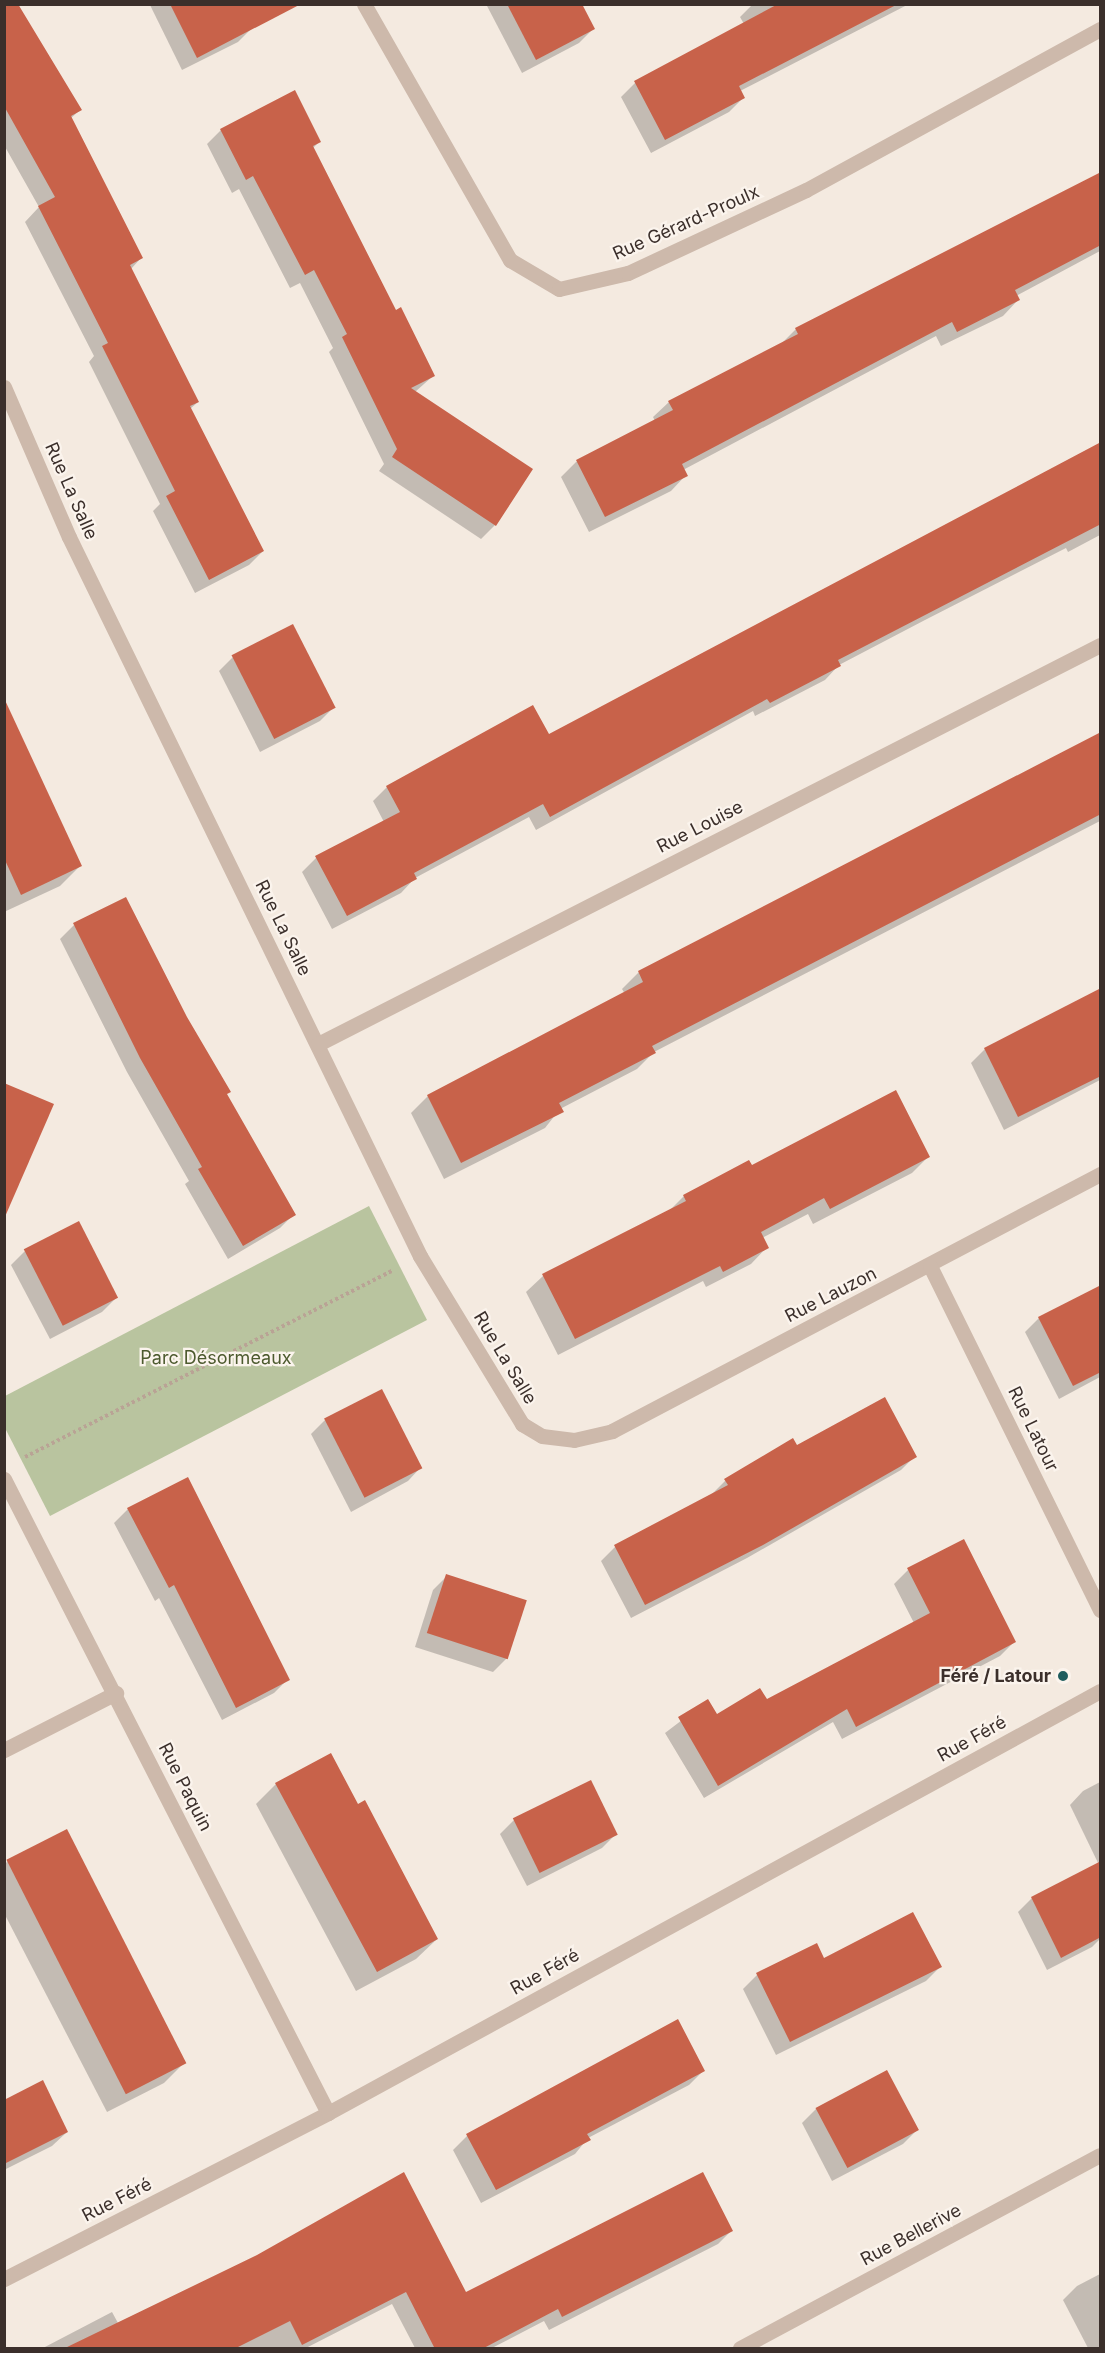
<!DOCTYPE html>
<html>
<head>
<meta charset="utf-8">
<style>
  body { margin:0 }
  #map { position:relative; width:1105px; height:2353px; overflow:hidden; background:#f4eae0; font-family:Inter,sans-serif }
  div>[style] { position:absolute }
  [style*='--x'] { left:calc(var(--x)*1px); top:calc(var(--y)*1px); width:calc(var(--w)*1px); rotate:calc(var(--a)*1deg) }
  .green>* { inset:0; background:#b9c49f }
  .shadow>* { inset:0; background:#0003 }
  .building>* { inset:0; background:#c8624a; transform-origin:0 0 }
  .path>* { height:4px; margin-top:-2px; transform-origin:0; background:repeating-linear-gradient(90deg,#b9a395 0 3px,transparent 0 6px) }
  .minor>* { height:15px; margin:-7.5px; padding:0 7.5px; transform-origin:7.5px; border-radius:7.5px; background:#cdb9ab }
  .tertiary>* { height:15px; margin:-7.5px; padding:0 7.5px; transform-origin:7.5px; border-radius:7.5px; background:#cdb9ab }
  .dots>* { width:16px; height:16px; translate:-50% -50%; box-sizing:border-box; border:3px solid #fbf4ed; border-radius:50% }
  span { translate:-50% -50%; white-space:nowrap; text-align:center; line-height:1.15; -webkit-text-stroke:4.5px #fbf4ed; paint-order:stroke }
  .street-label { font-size:18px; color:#3b2f2b }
  .park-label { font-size:18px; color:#4c5a2e }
  .poi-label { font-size:18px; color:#3b2f2b; font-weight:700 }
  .right { translate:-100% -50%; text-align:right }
  .frame { position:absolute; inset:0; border:6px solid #3b2f2b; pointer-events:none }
</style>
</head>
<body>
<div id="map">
  <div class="green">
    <div style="clip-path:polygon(369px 1206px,427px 1320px,50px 1516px,5px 1428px,5px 1396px)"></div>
  </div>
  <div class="shadow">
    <div style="clip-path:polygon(240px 4px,252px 28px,238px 42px,182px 70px,150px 5px)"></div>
    <div style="clip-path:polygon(486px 4px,581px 4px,593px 29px,579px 43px,522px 73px)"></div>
    <div style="clip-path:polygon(753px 4px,909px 4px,740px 91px,743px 98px,729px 112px,651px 153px,621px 97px,635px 83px,744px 24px,740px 17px)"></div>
    <div style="clip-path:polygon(4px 17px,80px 110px,70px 119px,141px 258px,131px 269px,198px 402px,190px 409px,263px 551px,249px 565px,195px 593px,153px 511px,160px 504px,89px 362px,94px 356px,25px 222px,39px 207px,4px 145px)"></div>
    <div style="clip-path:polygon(221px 130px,319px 142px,313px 148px,395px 312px,433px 376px,415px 392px,495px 525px,481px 539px,379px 471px,384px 464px,329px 352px,333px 348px,300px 283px,290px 288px,239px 189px,232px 193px,207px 144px)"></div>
    <div style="clip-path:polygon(1100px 176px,1100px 251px,1016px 296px,1018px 300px,1003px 316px,941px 346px,936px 336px,683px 470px,686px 475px,671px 491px,589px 532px,561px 477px,576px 462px,655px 421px,653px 417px,669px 402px,781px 344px,796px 329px)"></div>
    <div style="clip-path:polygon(1100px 445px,1100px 535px,1068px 552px,1066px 548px,925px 620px,839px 665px,825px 680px,755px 716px,753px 711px,536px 830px,529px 817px,415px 878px,401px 893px,332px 929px,302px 872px,316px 858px,384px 822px,373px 801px,387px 787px,548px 736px)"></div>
    <div style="clip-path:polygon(233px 657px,334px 707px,320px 721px,260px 752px,219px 671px)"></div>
    <div style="clip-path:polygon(4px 701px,80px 866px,60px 886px,4px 912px)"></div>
    <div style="clip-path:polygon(1100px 734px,1100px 821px,654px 1052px,637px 1069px,560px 1109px,545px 1128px,444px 1179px,411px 1113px,428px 1096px,625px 994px,622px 989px,639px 972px)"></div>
    <div style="clip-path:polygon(74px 925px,225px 1095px,294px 1214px,280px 1228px,228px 1259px,185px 1184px,189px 1181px,127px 1072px,60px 939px)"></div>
    <div style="clip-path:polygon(1100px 990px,1100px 1080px,1004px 1130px,971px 1063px,985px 1049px)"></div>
    <div style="clip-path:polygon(928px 1157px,912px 1173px,813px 1224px,808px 1214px,762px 1238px,767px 1247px,751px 1264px,706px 1287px,703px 1281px,558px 1355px,526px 1292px,543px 1276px,667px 1213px,684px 1196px,751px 1167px)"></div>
    <div style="clip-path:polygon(25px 1251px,116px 1298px,102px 1312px,50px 1339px,11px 1265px)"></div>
    <div style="clip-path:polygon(1100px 1288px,1100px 1377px,1059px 1399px,1025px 1332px,1039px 1318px)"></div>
    <div style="clip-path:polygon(325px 1420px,421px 1467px,408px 1481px,351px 1512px,311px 1434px)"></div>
    <div style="clip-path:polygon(796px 1447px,915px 1456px,901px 1470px,747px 1558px,631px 1618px,601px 1561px,615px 1547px,711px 1495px,725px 1481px)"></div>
    <div style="clip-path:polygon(128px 1509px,288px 1679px,274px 1693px,222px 1720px,159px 1598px,155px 1601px,114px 1523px)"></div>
    <div style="clip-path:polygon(908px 1570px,1014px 1642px,1000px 1656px,842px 1739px,833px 1722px,704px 1798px,665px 1733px,707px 1701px,716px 1716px,766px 1701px,914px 1623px,894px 1584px)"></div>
    <div style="clip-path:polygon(447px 1576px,507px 1658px,493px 1672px,415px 1647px,433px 1590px)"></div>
    <div style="clip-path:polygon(1100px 1782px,1100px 1867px,1070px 1805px,1083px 1791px)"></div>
    <div style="clip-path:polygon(276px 1784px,437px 1939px,416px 1959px,356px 1991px,256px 1804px)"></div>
    <div style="clip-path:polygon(514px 1820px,616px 1834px,602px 1848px,527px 1886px,500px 1834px)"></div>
    <div style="clip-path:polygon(8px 1861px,184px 2063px,164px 2083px,107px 2112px,4px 1913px,4px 1865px)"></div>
    <div style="clip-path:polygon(1076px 1875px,1100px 1923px,1100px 1939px,1092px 1947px,1047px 1970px,1018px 1912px,1032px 1898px)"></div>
    <div style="clip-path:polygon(823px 1960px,940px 1967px,926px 1981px,776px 2055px,743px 1989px,757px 1975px)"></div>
    <div style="clip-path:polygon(703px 2071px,689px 2085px,588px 2138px,575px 2154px,481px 2203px,453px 2150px,467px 2136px)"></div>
    <div style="clip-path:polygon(4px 2102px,67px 2132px,52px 2146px,4px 2170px)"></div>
    <div style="clip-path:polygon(816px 2109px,917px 2130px,903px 2144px,832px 2181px,802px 2123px)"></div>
    <div style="clip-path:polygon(732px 2230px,718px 2244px,549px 2330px,544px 2321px,492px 2348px,415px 2348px,392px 2304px,306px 2348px,43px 2348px,112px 2312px,118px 2323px,257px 2256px,465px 2294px)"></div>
    <div style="clip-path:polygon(1100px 2274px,1100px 2348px,1088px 2348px,1063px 2300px,1077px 2286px)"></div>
  </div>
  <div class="building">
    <div style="clip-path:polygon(4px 4px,18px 4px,82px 110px,71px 116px,143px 258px,130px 265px,199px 402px,190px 406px,264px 551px,209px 580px,166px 496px,175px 491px,102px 346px,108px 343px,38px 206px,55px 197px,4px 106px)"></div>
    <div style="clip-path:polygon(170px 4px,301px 4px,197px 58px)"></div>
    <div style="clip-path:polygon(507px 4px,582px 4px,595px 29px,536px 60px)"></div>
    <div style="clip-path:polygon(778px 4px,898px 4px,739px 86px,745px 98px,665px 140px,634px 81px)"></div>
    <div style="clip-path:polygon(295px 90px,321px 142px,313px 146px,396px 310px,401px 307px,435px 376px,411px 388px,533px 469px,496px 526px,392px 457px,397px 449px,342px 337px,347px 334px,314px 270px,305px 275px,253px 176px,246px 180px,220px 129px)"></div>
    <div style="clip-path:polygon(1101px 172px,1101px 245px,1015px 290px,1020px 300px,957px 332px,952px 322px,682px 464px,688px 476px,605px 517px,576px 460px,673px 410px,668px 401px,798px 334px,795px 328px)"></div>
    <div style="clip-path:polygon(1101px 442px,1101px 524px,838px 660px,841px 666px,770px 703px,767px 699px,550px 817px,543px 804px,414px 873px,417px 879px,347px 916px,315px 856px,400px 812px,386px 786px,533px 705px,549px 734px)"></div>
    <div style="left:293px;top:624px;width:94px;height:69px;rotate:63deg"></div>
    <div style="clip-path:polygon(4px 698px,82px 866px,21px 895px,4px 858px)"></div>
    <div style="clip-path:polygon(1101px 732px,1101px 814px,652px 1046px,656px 1053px,559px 1103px,564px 1112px,461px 1163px,427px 1095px,643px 982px,638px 971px)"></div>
    <div style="clip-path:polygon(126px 897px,187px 1017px,231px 1092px,227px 1094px,296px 1215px,243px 1246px,198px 1169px,202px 1167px,140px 1058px,73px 923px)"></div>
    <div style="clip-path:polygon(1101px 988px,1101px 1076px,1018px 1117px,984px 1048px)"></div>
    <div style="clip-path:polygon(4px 1083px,54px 1104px,4px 1219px)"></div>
    <div style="clip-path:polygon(896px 1090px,930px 1157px,830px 1209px,824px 1198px,761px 1232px,769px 1248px,723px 1272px,720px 1266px,575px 1339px,542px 1274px,686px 1201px,683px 1195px,749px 1160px,752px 1165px)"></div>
    <div style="left:79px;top:1221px;width:86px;height:62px;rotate:63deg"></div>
    <div style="clip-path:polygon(1101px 1285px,1101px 1372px,1073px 1386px,1038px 1317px)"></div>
    <div style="left:382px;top:1389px;width:89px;height:65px;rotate:63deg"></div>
    <div style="clip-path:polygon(885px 1397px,917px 1457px,763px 1545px,645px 1605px,614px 1545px,728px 1485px,724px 1479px,793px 1438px,797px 1445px)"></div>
    <div style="clip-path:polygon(188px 1477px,290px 1680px,236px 1708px,174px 1585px,169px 1588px,127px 1508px)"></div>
    <div style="clip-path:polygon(964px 1539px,1016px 1642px,856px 1727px,847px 1709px,718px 1786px,678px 1717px,708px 1699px,717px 1714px,760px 1688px,767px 1699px,930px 1613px,907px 1568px)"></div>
    <div style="left:446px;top:1574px;width:85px;height:62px;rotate:18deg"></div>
    <div style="clip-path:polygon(331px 1753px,358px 1804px,365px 1800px,438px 1939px,377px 1972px,275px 1783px)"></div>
    <div style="left:591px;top:1780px;width:61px;height:87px;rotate:64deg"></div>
    <div style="left:67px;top:1829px;width:263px;height:68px;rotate:63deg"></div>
    <div style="clip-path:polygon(1101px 1861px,1101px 1937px,1061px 1958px,1031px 1897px)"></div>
    <div style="clip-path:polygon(913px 1912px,942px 1967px,790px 2042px,756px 1973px,817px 1943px,824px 1958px)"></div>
    <div style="clip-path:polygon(678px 2019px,705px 2071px,587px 2134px,591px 2140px,496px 2190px,466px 2134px)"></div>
    <div style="left:887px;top:2070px;width:68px;height:81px;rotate:62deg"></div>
    <div style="clip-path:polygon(43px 2080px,68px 2132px,4px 2164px,4px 2100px)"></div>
    <div style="clip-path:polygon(404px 2172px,466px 2292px,703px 2172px,733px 2231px,562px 2317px,558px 2309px,482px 2349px,435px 2349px,406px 2292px,302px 2345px,290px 2321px,234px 2349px,63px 2349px,257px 2255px)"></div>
  </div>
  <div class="path">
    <div style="--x:25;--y:1457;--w:413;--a:-26.9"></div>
  </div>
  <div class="minor">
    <div style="--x:364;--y:4;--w:295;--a:60.3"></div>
    <div style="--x:510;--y:260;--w:57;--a:30.6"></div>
    <div style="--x:559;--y:289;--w:71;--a:-13.1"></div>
    <div style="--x:628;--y:273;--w:196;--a:-25"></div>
    <div style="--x:806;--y:190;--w:335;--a:-28.7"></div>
    <div style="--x:4;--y:387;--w:163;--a:66.6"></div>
    <div style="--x:69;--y:537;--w:800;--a:63.98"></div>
    <div style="--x:420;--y:1256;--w:197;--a:58.7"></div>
    <div style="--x:522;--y:1424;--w:23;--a:31"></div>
    <div style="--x:542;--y:1436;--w:32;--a:7"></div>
    <div style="--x:574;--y:1440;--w:39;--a:-13"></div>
    <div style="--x:612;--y:1431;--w:552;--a:-27.77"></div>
    <div style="--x:318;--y:1044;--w:878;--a:-27.03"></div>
    <div style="--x:930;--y:1266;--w:384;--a:63.7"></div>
    <div style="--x:4;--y:1479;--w:712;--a:62.93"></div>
    <div style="--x:4;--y:1750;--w:126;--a:-27"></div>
    <div style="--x:740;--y:2348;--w:408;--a:-28.2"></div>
  </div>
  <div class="tertiary">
    <div style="--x:4;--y:2279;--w:364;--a:-27.1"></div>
    <div style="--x:328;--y:2113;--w:880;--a:-28.66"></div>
  </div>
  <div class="dots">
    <div style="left:1063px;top:1676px;background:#1f5d5e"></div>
  </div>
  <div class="street-label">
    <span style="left:686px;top:223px;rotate:-24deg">Rue Gérard-Proulx</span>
    <span style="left:71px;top:491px;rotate:66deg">Rue La Salle</span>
    <span style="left:700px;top:827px;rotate:-27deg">Rue Louise</span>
    <span style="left:283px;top:928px;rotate:64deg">Rue La Salle</span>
    <span style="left:831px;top:1295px;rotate:-27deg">Rue Lauzon</span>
    <span style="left:505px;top:1358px;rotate:59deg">Rue La Salle</span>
    <span style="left:1033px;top:1429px;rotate:64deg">Rue Latour</span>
    <span style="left:972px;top:1739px;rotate:-29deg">Rue Féré</span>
    <span style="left:185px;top:1787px;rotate:63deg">Rue Paquin</span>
    <span style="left:545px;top:1972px;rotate:-29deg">Rue Féré</span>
    <span style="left:117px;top:2200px;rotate:-27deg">Rue Féré</span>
    <span style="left:911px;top:2235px;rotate:-28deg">Rue Bellerive</span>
  </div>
  <div class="park-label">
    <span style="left:216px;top:1358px">Parc Désormeaux</span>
  </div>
  <div class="poi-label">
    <span class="right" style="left:1051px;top:1676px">Féré / Latour</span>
  </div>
  <div class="frame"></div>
</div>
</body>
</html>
